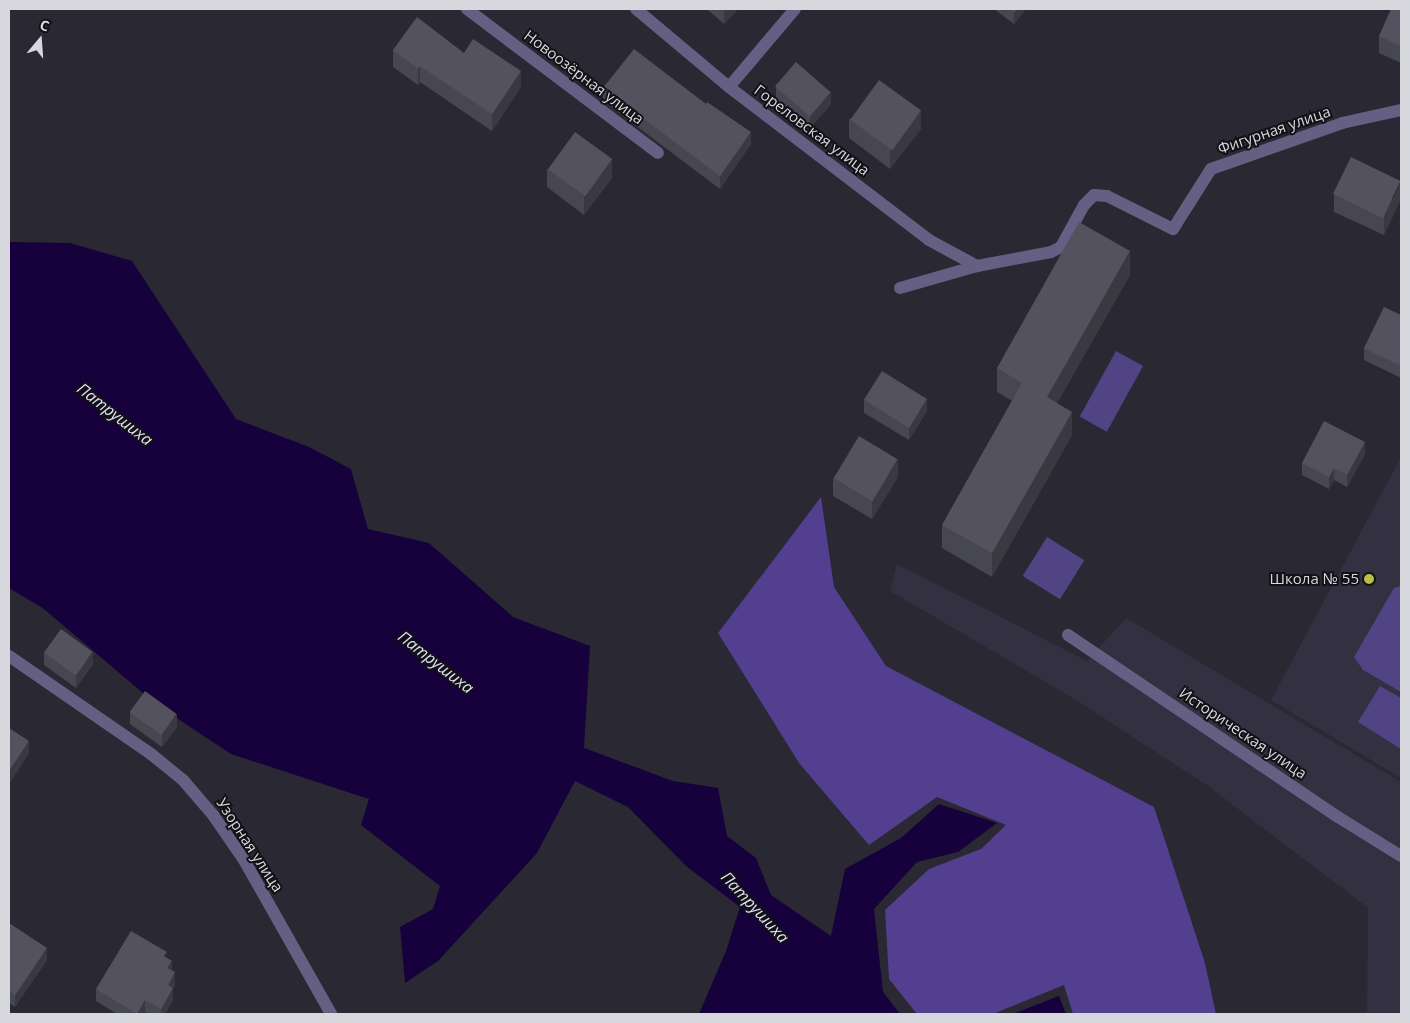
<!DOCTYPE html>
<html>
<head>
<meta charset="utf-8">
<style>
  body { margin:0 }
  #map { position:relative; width:1410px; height:1023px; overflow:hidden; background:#292833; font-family:"Open Sans",sans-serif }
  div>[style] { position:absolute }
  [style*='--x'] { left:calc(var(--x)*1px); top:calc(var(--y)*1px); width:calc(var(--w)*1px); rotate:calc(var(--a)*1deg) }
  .built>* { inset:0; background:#323041 }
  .green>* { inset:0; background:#514484; transform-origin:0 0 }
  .forest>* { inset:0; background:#523f90 }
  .water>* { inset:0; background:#17013c }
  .minor>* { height:12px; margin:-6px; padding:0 6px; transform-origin:6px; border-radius:6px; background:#645f83 }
  .wall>* { inset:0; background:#474751 }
  .shaded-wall>* { inset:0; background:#3a3942 }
  .building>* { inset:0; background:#53525e; transform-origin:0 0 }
  .dots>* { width:14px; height:14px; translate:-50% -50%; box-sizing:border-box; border:2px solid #121116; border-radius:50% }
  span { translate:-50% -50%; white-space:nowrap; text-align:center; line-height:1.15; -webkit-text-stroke:4px #121116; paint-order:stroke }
  .street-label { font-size:15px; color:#d7d7de }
  .poi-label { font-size:15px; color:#d7d7de }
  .right { translate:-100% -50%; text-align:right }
  .water-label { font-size:16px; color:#e2e0f7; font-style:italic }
  .frame { position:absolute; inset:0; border:10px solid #d7d7de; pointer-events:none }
  .north { position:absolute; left:15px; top:15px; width:50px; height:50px; -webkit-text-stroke:4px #121116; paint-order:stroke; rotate:18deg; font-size:14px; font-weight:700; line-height:20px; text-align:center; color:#d7d7de }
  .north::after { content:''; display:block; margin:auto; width:18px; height:22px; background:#d7d7de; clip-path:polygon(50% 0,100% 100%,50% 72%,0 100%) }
</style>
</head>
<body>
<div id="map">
  <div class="built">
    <div style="clip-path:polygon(1401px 457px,1401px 778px,1271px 700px)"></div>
    <div style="clip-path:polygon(897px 564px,1087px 661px,1126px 618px,1401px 782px,1401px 1014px,1367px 1014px,1368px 908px,1208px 786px,1073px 698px,890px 591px)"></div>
  </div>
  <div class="green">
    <div style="left:1116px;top:351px;width:31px;height:75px;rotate:29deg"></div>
    <div style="left:1047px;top:537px;width:44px;height:46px;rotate:32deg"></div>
    <div style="clip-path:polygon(1401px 586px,1401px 692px,1363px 670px,1354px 657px,1394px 588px)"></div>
    <div style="clip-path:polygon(1380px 686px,1401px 698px,1401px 749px,1358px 722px)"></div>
  </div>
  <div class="forest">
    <div style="clip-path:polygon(821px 497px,834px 587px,886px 666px,1154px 807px,1205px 963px,1216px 1014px,1073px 1014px,1064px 985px,993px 1014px,917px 1014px,889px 979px,885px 910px,929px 869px,981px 849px,1006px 825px,937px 797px,869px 845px,799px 763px,718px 633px)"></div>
  </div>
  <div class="water">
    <div style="clip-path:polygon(9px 242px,70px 243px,132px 261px,236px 419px,309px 447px,351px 469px,368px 529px,429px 543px,513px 617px,590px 646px,584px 748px,673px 781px,718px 788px,727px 836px,756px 858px,771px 895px,831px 936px,845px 869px,901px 838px,939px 804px,997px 823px,958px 852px,917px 862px,874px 909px,883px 992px,900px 1014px,699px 1014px,726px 951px,740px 907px,686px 866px,628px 807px,575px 781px,537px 853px,438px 961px,405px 983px,400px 927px,433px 909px,440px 886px,361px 825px,369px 799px,231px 754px,157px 705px,44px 609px,9px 588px)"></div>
    <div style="clip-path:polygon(1059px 996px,1066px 1014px,1013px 1014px)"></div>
  </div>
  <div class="minor">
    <div style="--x:467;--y:9;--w:239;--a:37"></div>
    <div style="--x:636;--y:9;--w:121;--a:40"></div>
    <div style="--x:729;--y:87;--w:252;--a:37.4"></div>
    <div style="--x:929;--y:240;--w:55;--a:28.4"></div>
    <div style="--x:729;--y:87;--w:102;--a:-49.8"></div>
    <div style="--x:900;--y:288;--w:80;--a:-15.9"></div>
    <div style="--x:977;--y:266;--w:75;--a:-10.7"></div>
    <div style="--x:1051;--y:252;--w:11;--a:-27"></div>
    <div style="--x:1061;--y:247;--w:48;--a:-61.3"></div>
    <div style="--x:1084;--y:205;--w:14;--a:-45"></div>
    <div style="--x:1094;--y:195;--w:13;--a:4"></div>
    <div style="--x:1107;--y:196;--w:74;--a:26.6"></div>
    <div style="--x:1173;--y:229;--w:71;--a:-57.7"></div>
    <div style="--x:1211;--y:169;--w:139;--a:-19.3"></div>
    <div style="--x:1342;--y:123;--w:60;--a:-12.4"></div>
    <div style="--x:1068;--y:635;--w:326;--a:34"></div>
    <div style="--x:1338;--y:817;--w:74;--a:31.8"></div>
    <div style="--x:9;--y:656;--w:173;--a:34.6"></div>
    <div style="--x:151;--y:754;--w:41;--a:39.1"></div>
    <div style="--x:183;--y:780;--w:46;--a:49.4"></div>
    <div style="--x:213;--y:815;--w:55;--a:55.4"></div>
    <div style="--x:244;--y:860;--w:177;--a:60.5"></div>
  </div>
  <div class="wall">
    <div style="clip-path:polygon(707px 9px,738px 9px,724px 24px)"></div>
    <div style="clip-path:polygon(994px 9px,1026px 9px,1014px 24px)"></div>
    <div style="clip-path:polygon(1401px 9px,1401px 63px,1379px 53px,1379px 36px)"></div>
    <div style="clip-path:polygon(393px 50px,464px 53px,521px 87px,492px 131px,420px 82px,418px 85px,393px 67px)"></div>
    <div style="clip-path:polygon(776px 87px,831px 104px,810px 128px,776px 99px)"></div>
    <div style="clip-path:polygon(603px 88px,751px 144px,720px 189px,603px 101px)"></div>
    <div style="clip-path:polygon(849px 119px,921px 129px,890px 169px,849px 138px)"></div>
    <div style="clip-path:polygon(547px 169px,612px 178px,584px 215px,547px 187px)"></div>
    <div style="clip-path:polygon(1334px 194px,1401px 199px,1384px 235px,1334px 212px)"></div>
    <div style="clip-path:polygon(1130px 275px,1057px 403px,1072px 435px,992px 577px,942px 548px,942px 525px,1012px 401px,997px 392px,997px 368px)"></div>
    <div style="clip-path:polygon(1401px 315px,1401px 378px,1364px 360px,1364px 348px)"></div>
    <div style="clip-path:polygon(864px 400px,927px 411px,909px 440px,864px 413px)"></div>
    <div style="clip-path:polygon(1365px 454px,1347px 487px,1334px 480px,1329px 489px,1302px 475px,1302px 463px)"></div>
    <div style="clip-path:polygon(898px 477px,872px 519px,833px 496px,833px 478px)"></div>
    <div style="clip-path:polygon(44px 652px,93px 664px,76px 688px,44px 665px)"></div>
    <div style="clip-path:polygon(130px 712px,177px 727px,162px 747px,130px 724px)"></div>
    <div style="clip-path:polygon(9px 923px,47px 960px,15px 1007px,9px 1003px)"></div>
    <div style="clip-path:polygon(167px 958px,172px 970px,175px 985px,173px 988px,173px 1000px,165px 1014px,149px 1014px,145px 1012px,144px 1014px,117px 1014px,96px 1001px,96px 989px)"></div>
  </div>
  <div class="shaded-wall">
    <div style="clip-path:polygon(724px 9px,738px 9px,724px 24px)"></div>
    <div style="clip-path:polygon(1017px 9px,1026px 9px,1014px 24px,1014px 12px)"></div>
    <div style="clip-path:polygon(420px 66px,420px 82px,418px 85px,418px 69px)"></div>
    <div style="clip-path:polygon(521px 71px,521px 87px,492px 131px,492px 114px)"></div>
    <div style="clip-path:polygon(831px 92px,831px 104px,810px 128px,810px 116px)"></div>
    <div style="clip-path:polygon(921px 111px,921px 129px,890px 169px,890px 151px)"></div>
    <div style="clip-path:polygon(751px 132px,751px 144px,720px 189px,720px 176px)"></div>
    <div style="clip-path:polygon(612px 159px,612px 178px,584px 215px,584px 197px)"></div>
    <div style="clip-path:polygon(1401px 181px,1401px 199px,1384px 235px,1384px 217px)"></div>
    <div style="clip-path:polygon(1130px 251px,1130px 275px,1047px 421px,1047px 397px)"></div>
    <div style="clip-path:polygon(927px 399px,927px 411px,909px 440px,909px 428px)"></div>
    <div style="clip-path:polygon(1072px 412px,1072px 435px,992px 577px,992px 553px)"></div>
    <div style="clip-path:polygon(1365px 442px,1365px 454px,1347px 487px,1347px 475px)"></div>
    <div style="clip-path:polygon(898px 459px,898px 477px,872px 519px,872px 501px)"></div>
    <div style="clip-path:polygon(1334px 468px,1334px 480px,1329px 489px,1329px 477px)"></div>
    <div style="clip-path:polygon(93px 652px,93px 664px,76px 688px,76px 676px)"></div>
    <div style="clip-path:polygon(177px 714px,177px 727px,162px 747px,162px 734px)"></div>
    <div style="clip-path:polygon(29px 741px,29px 754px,9px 784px,9px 771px)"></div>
    <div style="clip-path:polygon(47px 948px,47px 960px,15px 1007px,15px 995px)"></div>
    <div style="clip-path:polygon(172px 961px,172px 973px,167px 968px)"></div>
    <div style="clip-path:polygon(175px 972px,175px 985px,168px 997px,168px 985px)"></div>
    <div style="clip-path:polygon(173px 988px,173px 1000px,165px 1014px,161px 1014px,161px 1009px)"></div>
    <div style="clip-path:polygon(145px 1000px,145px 1012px,144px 1014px,137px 1014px)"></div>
  </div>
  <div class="building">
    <div style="clip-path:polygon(1010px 9px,1017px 9px,1014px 12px)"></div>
    <div style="clip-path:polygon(1391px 9px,1401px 9px,1401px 46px,1379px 36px)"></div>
    <div style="clip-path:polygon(417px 17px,464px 53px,473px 39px,521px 71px,492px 114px,420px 66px,418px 69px,393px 50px)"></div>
    <div style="clip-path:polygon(634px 49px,706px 104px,707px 102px,751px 132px,720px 176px,603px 88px)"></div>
    <div style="left:796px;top:62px;width:46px;height:32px;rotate:41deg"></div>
    <div style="left:879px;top:80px;width:52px;height:49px;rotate:36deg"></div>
    <div style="left:575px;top:132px;width:46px;height:46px;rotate:36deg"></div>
    <div style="left:1351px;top:157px;width:55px;height:41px;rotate:26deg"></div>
    <div style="clip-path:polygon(1079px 222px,1130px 251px,1047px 397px,1072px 412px,992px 553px,942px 525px,1022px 383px,997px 368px)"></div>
    <div style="clip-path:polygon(1384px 307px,1401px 315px,1401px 366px,1364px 348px)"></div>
    <div style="left:882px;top:371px;width:53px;height:34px;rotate:32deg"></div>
    <div style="clip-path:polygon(1324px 421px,1365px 442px,1347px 475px,1334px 468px,1329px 477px,1302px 463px)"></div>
    <div style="left:859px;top:436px;width:45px;height:49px;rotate:31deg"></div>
    <div style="left:61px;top:629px;width:39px;height:29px;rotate:36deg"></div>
    <div style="left:145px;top:691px;width:39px;height:26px;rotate:36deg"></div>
    <div style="clip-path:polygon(9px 728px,29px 741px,9px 771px)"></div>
    <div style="clip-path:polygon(9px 923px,47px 948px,15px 995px,9px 991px)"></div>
    <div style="clip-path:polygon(131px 931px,167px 952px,164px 956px,172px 961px,167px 968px,175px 972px,168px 985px,173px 988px,161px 1009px,145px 1000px,137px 1014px,96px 989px)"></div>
  </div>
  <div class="dots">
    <div style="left:1369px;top:579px;background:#bcbf44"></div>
  </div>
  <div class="street-label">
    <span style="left:584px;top:77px;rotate:37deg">Новоозёрная улица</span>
    <span style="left:812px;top:130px;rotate:37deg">Гореловская улица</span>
    <span style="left:1274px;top:130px;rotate:-19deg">Фигурная улица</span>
    <span style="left:1243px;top:733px;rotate:34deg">Историческая улица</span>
    <span style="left:250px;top:845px;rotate:57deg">Узорная улица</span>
  </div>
  <div class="poi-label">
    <span class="right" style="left:1359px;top:579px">Школа № 55</span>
  </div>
  <div class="water-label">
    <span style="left:115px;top:414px;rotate:38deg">Патрушиха</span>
    <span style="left:436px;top:662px;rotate:38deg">Патрушиха</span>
    <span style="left:755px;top:907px;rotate:47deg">Патрушиха</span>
  </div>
  <div class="frame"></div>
  <div class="north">С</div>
</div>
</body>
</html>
